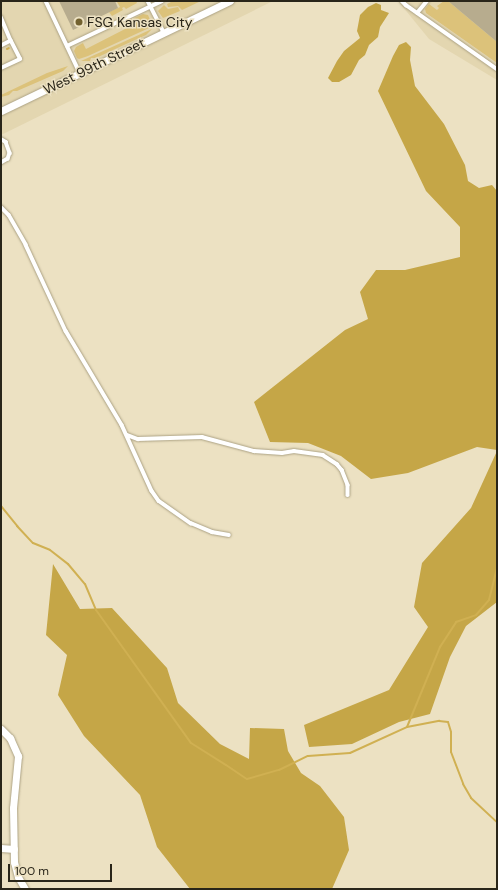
<!DOCTYPE html>
<html>
<head>
<meta charset="utf-8">
<style>
  body { margin:0 }
  #map { position:relative; width:498px; height:890px; overflow:hidden; background:#ece1c2; font-family:"DM Sans",sans-serif }
  div>[style] { position:absolute }
  [style*='--x'] { left:calc(var(--x)*1px); top:calc(var(--y)*1px); width:calc(var(--w)*1px); rotate:calc(var(--a)*1deg) }
  .built>* { inset:0; background:#e3d6b0 }
  .green>* { inset:0; background:#dcc27a }
  .forest>* { inset:0; background:#c5a647 }
  .stream>* { height:2px; margin:-1px; padding:0 1px; transform-origin:1px; border-radius:1px; background:#d0b052 }
  .building>* { inset:0; background:#b7ac8e }
  .roads { filter:drop-shadow(0 0 1px #aca284) drop-shadow(0 0 1px #aca284) }
  .service>* { height:3.5px; margin:-1.75px; padding:0 1.75px; transform-origin:1.75px; border-radius:1.75px; background:#fff }
  .minor>* { height:7px; margin:-3.5px; padding:0 3.5px; transform-origin:3.5px; border-radius:3.5px; background:#fff }
  .dots>* { width:11px; height:11px; translate:-50% -50%; box-sizing:border-box; border:2px solid #ece1c2; border-radius:50% }
  span { translate:-50% -50%; white-space:nowrap; text-align:center; line-height:1.15; -webkit-text-stroke:3px #ece1c2; paint-order:stroke }
  .poi-label { font-size:14px; color:#292519 }
  .left { translate:0 -50%; text-align:left }
  .street-label { font-size:14px; color:#292519 }
  .frame { position:absolute; inset:0; border:2px solid #292519; pointer-events:none }
  .scale { position:absolute; left:8px; top:864px; width:104px; height:18px; box-sizing:border-box; border:2px solid #292519; border-top:0; padding-left:5px; font-size:12px; line-height:14px; white-space:nowrap; color:#292519; -webkit-text-stroke:3px #ece1c2; paint-order:stroke }
</style>
</head>
<body>
<div id="map">
  <div class="built">
    <div style="clip-path:polygon(1px 1px,273px 1px,1px 135px)"></div>
    <div style="clip-path:polygon(398px 1px,497px 1px,497px 80px,429px 39px)"></div>
  </div>
  <div class="green">
    <div style="clip-path:polygon(119px 1px,136px 1px,137px 3px,126px 9px,124px 7px,122px 8px,123px 10px,112px 16px,109px 12px,120px 7px,117px 2px)"></div>
    <div style="clip-path:polygon(173px 1px,185px 2px,201px 1px,182px 10px,178px 6px,168px 7px,167px 4px)"></div>
    <div style="clip-path:polygon(444px 1px,448px 1px,497px 42px,497px 63px,426px 13px,425px 9px,429px 4px,437px 10px,439px 8px,437px 6px)"></div>
    <div style="clip-path:polygon(164px 5px,168px 9px,178px 7px,180px 11px,163px 18px,158px 11px)"></div>
    <div style="clip-path:polygon(143px 14px,148px 15px,151px 22px,152px 26px,149px 28px,88px 56px,79px 59px,77px 58px,74px 51px,76px 47px,83px 43px,86px 49px,88px 48px,127px 28px,126px 22px)"></div>
    <div style="clip-path:polygon(152px 29px,146px 35px,113px 50px,96px 58px,91px 58px,90px 61px,81px 61px)"></div>
    <div style="clip-path:polygon(68px 66px,63px 71px,17px 91px,13px 91px,9px 95px,1px 97px,1px 95px,47px 73px)"></div>
  </div>
  <div class="forest">
    <div style="clip-path:polygon(376px 3px,381px 5px,381px 10px,389px 13px,380px 27px,378px 37px,369px 45px,365px 55px,359px 60px,351px 75px,339px 82px,332px 82px,328px 78px,337px 61px,344px 51px,360px 38px,357px 31px,360px 15px,368px 7px)"></div>
    <div style="clip-path:polygon(406px 42px,411px 47px,410px 60px,415px 86px,444px 124px,465px 165px,468px 181px,479px 188px,492px 185px,497px 191px,497px 450px,477px 447px,408px 473px,371px 479px,341px 456px,308px 443px,270px 442px,254px 402px,345px 330px,368px 319px,360px 292px,376px 270px,405px 270px,460px 257px,460px 227px,426px 191px,378px 91px,393px 56px,399px 45px)"></div>
    <div style="clip-path:polygon(497px 451px,497px 602px,466px 626px,450px 657px,430px 714px,399px 722px,352px 744px,309px 747px,304px 725px,389px 690px,428px 627px,414px 607px,422px 563px,471px 508px)"></div>
    <div style="clip-path:polygon(53px 564px,80px 609px,112px 608px,167px 668px,178px 703px,220px 744px,249px 759px,250px 728px,284px 729px,288px 751px,301px 773px,320px 786px,344px 817px,349px 850px,332px 889px,190px 889px,157px 847px,140px 795px,84px 736px,58px 695px,67px 655px,46px 635px)"></div>
  </div>
  <div class="stream">
    <div style="--x:7;--y:49;--w:2;--a:-27"></div>
    <div style="--x:1;--y:506;--w:26;--a:51"></div>
    <div style="--x:17;--y:526;--w:23;--a:47"></div>
    <div style="--x:33;--y:543;--w:18;--a:22"></div>
    <div style="--x:50;--y:550;--w:23;--a:38"></div>
    <div style="--x:68;--y:564;--w:26;--a:50"></div>
    <div style="--x:85;--y:584;--w:28;--a:67"></div>
    <div style="--x:96;--y:610;--w:163;--a:54.5"></div>
    <div style="--x:191;--y:743;--w:41;--a:32.2"></div>
    <div style="--x:226;--y:765;--w:25;--a:34"></div>
    <div style="--x:247;--y:779;--w:33;--a:-16"></div>
    <div style="--x:279;--y:770;--w:32;--a:-26"></div>
    <div style="--x:308;--y:756;--w:42;--a:-4.1"></div>
    <div style="--x:350;--y:753;--w:63;--a:-24.5"></div>
    <div style="--x:407;--y:727;--w:33;--a:-11"></div>
    <div style="--x:439;--y:721;--w:9;--a:6"></div>
    <div style="--x:448;--y:722;--w:10;--a:73"></div>
    <div style="--x:451;--y:732;--w:20;--a:90"></div>
    <div style="--x:451;--y:752;--w:34;--a:69"></div>
    <div style="--x:463;--y:784;--w:16;--a:60"></div>
    <div style="--x:471;--y:798;--w:35;--a:43"></div>
    <div style="--x:407;--y:727;--w:87;--a:-67.6"></div>
    <div style="--x:440;--y:647;--w:30;--a:-57"></div>
    <div style="--x:456;--y:622;--w:21;--a:-19"></div>
    <div style="--x:476;--y:615;--w:20;--a:-49"></div>
    <div style="--x:489;--y:600;--w:32;--a:-76"></div>
  </div>
  <div class="building">
    <div style="clip-path:polygon(59px 1px,115px 1px,118px 8px,73px 30px)"></div>
    <div style="clip-path:polygon(448px 1px,497px 1px,497px 42px)"></div>
  </div>
  <div class="roads">
    <div class="service">
      <div style="--x:46;--y:1;--w:80;--a:64.7"></div>
      <div style="--x:148;--y:1;--w:36;--a:63"></div>
      <div style="--x:402;--y:1;--w:6;--a:45"></div>
      <div style="--x:406;--y:5;--w:111;--a:35.1"></div>
      <div style="--x:417;--y:13;--w:16;--a:-50"></div>
      <div style="--x:1;--y:17;--w:26;--a:67"></div>
      <div style="--x:11;--y:41;--w:11;--a:153"></div>
      <div style="--x:67;--y:46;--w:105;--a:-25.3"></div>
      <div style="--x:1;--y:68;--w:21;--a:-25"></div>
      <div style="--x:20;--y:59;--w:20;--a:-117"></div>
      <div style="--x:1;--y:139;--w:6;--a:31"></div>
      <div style="--x:6;--y:142;--w:12;--a:70"></div>
      <div style="--x:10;--y:153;--w:6;--a:108"></div>
      <div style="--x:8;--y:159;--w:8;--a:150"></div>
      <div style="--x:1;--y:207;--w:11;--a:45"></div>
      <div style="--x:9;--y:215;--w:34;--a:60"></div>
      <div style="--x:26;--y:245;--w:95;--a:65.1"></div>
      <div style="--x:66;--y:331;--w:109;--a:59.2"></div>
      <div style="--x:122;--y:425;--w:72;--a:65.6"></div>
      <div style="--x:152;--y:491;--w:12;--a:55"></div>
      <div style="--x:159;--y:501;--w:39;--a:35"></div>
      <div style="--x:191;--y:523;--w:23;--a:23"></div>
      <div style="--x:212;--y:532;--w:17;--a:10"></div>
      <div style="--x:127;--y:435;--w:12;--a:20"></div>
      <div style="--x:138;--y:439;--w:64;--a:-1.8"></div>
      <div style="--x:202;--y:437;--w:54;--a:15.1"></div>
      <div style="--x:254;--y:451;--w:28;--a:4"></div>
      <div style="--x:282;--y:453;--w:12;--a:-9"></div>
      <div style="--x:294;--y:451;--w:29;--a:8"></div>
      <div style="--x:323;--y:455;--w:17;--a:33"></div>
      <div style="--x:337;--y:464;--w:8;--a:50"></div>
      <div style="--x:342;--y:470;--w:16;--a:68"></div>
      <div style="--x:348;--y:485;--w:10;--a:90"></div>
    </div>
    <div class="minor">
      <div style="--x:1;--y:111;--w:254;--a:-25.7"></div>
      <div style="--x:1;--y:729;--w:13;--a:45"></div>
      <div style="--x:10;--y:738;--w:20;--a:66"></div>
      <div style="--x:18;--y:756;--w:52;--a:95.5"></div>
      <div style="--x:13;--y:808;--w:54;--a:88.9"></div>
      <div style="--x:14;--y:862;--w:16;--a:75"></div>
      <div style="--x:18;--y:877;--w:14;--a:60"></div>
      <div style="--x:1;--y:848;--w:13;--a:4"></div>
    </div>
  </div>
  <div class="dots">
    <div style="left:79px;top:22px;background:#72612f"></div>
  </div>
  <div class="poi-label">
    <span class="left" style="left:87px;top:22px">FSG Kansas City</span>
  </div>
  <div class="street-label">
    <span style="left:94px;top:66px;rotate:-26deg">West 99th Street</span>
  </div>
  <div class="frame"></div>
  <div class="scale">100 m</div>
</div>
</body>
</html>
